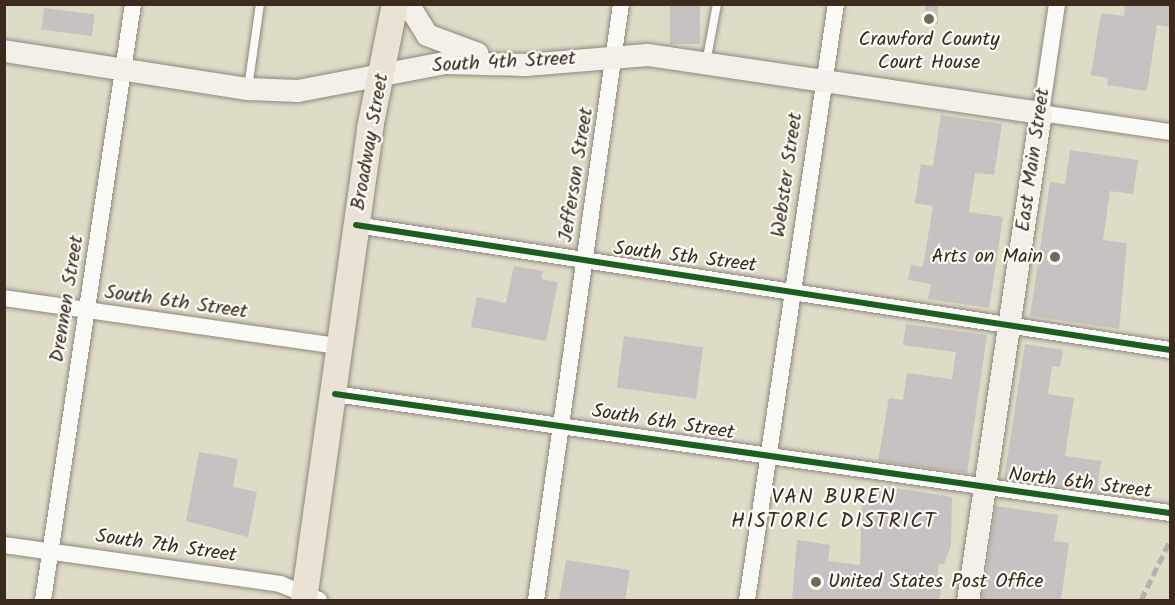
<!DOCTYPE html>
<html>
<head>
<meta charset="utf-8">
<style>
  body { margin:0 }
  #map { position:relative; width:1175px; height:605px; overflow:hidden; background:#dedbc7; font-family:Kalam,sans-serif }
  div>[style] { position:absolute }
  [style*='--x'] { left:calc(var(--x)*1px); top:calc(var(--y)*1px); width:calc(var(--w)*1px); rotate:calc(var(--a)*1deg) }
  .building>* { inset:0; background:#c7c1c1; transform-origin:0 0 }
  .roads { filter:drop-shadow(0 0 2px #8d887d) drop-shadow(0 0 2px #8d887d) }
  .lane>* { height:8px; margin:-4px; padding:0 4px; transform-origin:4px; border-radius:4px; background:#fafaf7 }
  .street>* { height:16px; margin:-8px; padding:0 8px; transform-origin:8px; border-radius:8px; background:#fafaf7 }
  .secondary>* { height:22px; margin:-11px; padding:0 11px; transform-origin:11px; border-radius:11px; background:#f4f0e9 }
  .primary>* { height:26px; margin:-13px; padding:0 13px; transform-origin:13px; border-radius:13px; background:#e9e2d5 }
  .rail>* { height:4.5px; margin-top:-2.25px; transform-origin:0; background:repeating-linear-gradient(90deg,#b4b2ae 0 9px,transparent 0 13.5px) }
  .cycleway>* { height:6px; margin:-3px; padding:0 3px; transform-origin:3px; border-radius:3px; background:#1b5e20 }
  .dots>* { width:16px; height:16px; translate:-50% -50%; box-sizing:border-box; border:3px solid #fdfcf7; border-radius:50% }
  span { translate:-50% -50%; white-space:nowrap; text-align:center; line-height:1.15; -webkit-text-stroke:4.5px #fdfcf7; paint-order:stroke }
  .poi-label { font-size:20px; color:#3b2a1e }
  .right { translate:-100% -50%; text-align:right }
  .left { translate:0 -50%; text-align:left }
  .street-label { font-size:20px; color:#3b2a1e }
  .neighbourhood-label { font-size:21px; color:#3b2a1e; letter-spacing:1.5px }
  .frame { position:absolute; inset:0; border:6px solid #3b2a1e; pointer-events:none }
</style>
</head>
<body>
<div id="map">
  <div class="building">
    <div style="left:670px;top:4px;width:30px;height:40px"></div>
    <div style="left:925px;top:4px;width:13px;height:20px"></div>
    <div style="clip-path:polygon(1125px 4px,1170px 4px,1170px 27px,1157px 25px,1147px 91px,1107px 85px,1108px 78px,1091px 75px,1101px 13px,1124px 16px)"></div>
    <div style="left:44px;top:8px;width:51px;height:22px;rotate:7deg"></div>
    <div style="clip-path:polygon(941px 115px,1002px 124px,994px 175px,975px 173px,969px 212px,1003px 217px,989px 308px,928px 299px,931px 284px,908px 280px,911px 265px,923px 267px,933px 206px,915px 203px,921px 164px,933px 166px)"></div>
    <div style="clip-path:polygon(1070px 150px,1138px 160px,1133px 194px,1110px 191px,1103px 240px,1127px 243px,1119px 329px,1030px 316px,1050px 182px,1065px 184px)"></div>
    <div style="clip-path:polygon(514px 266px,543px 271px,541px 279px,558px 282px,546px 341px,471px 327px,477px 297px,506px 303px)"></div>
    <div style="clip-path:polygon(906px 324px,987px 335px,967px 473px,878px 461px,889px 398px,903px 400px,907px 373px,952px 379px,956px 352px,903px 345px)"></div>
    <div style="left:624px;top:336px;width:80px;height:52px;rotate:8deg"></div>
    <div style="clip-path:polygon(1025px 344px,1063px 350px,1060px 367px,1052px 366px,1048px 394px,1074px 398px,1065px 456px,1101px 461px,1097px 492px,1004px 479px)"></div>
    <div style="clip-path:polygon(199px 452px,238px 459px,233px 487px,257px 492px,248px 537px,186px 521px)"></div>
    <div style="clip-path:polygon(875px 485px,952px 497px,951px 545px,944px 564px,939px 564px,935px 588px,941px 589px,939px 600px,792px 600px,797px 540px,830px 545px,828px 561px,860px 565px,862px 498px,872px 500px)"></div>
    <div style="clip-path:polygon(996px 506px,1058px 515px,1054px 541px,1069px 543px,1061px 600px,982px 600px)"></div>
    <div style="clip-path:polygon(566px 560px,630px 570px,625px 600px,559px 600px)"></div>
  </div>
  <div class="roads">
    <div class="lane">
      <div style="--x:706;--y:63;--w:60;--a:-79.4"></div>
      <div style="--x:248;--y:88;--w:85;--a:-81.9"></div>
    </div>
    <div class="street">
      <div style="--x:1057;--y:4;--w:110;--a:98.4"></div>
      <div style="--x:1041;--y:113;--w:130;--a:8.4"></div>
      <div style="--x:356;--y:225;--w:824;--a:8.73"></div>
      <div style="--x:4;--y:298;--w:342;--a:8.2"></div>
      <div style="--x:335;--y:394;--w:843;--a:8.11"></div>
      <div style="--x:4;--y:545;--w:279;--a:8"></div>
      <div style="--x:280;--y:584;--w:42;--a:22.3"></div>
      <div style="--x:43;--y:600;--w:603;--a:-81.41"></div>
      <div style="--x:536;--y:600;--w:602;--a:-81.88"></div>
      <div style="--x:747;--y:600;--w:603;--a:-81.51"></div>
    </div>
    <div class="secondary">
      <div style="--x:408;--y:4;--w:36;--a:58"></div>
      <div style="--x:427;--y:35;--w:54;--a:20.4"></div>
      <div style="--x:4;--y:51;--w:247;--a:8.9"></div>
      <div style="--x:248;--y:89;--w:50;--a:2.3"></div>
      <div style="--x:298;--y:91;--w:150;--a:-10.8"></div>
      <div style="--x:445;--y:63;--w:81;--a:1.4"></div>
      <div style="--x:526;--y:65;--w:122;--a:-4.7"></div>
      <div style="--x:648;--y:55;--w:397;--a:8.4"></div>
      <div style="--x:1041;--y:113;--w:492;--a:98.5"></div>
    </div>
    <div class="primary">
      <div style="--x:304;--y:600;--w:477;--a:-82"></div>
      <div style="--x:370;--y:128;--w:126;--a:-78.6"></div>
    </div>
  </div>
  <div class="rail">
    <div style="--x:1141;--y:600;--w:67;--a:-64.2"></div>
  </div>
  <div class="cycleway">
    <div style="--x:356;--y:225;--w:824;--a:8.73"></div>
    <div style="--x:335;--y:394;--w:843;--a:8.11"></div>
  </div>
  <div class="dots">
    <div style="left:929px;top:19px;background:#746859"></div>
    <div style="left:1055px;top:257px;background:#746859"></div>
    <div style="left:816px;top:582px;background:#746859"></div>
  </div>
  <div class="poi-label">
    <span style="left:929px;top:52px">Crawford County<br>Court House</span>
    <span class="right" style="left:1043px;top:257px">Arts on Main</span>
    <span class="left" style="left:828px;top:582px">United States Post Office</span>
  </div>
  <div class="street-label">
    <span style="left:504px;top:63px;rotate:-3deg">South 4th Street</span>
    <span style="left:371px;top:142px;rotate:-80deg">Broadway Street</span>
    <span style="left:1034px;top:160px;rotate:-82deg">East Main Street</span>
    <span style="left:577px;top:175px;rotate:-81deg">Jefferson Street</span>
    <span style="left:788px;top:175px;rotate:-82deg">Webster Street</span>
    <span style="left:685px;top:258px;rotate:7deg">South 5th Street</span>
    <span style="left:68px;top:299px;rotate:-81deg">Drennen Street</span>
    <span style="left:176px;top:303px;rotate:8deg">South 6th Street</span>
    <span style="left:663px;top:423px;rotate:9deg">South 6th Street</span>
    <span style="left:1080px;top:484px;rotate:7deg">North 6th Street</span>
    <span style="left:166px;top:547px;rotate:8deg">South 7th Street</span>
  </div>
  <div class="neighbourhood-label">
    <span style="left:834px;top:510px">VAN BUREN<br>HISTORIC DISTRICT</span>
  </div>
  <div class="frame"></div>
</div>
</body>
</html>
